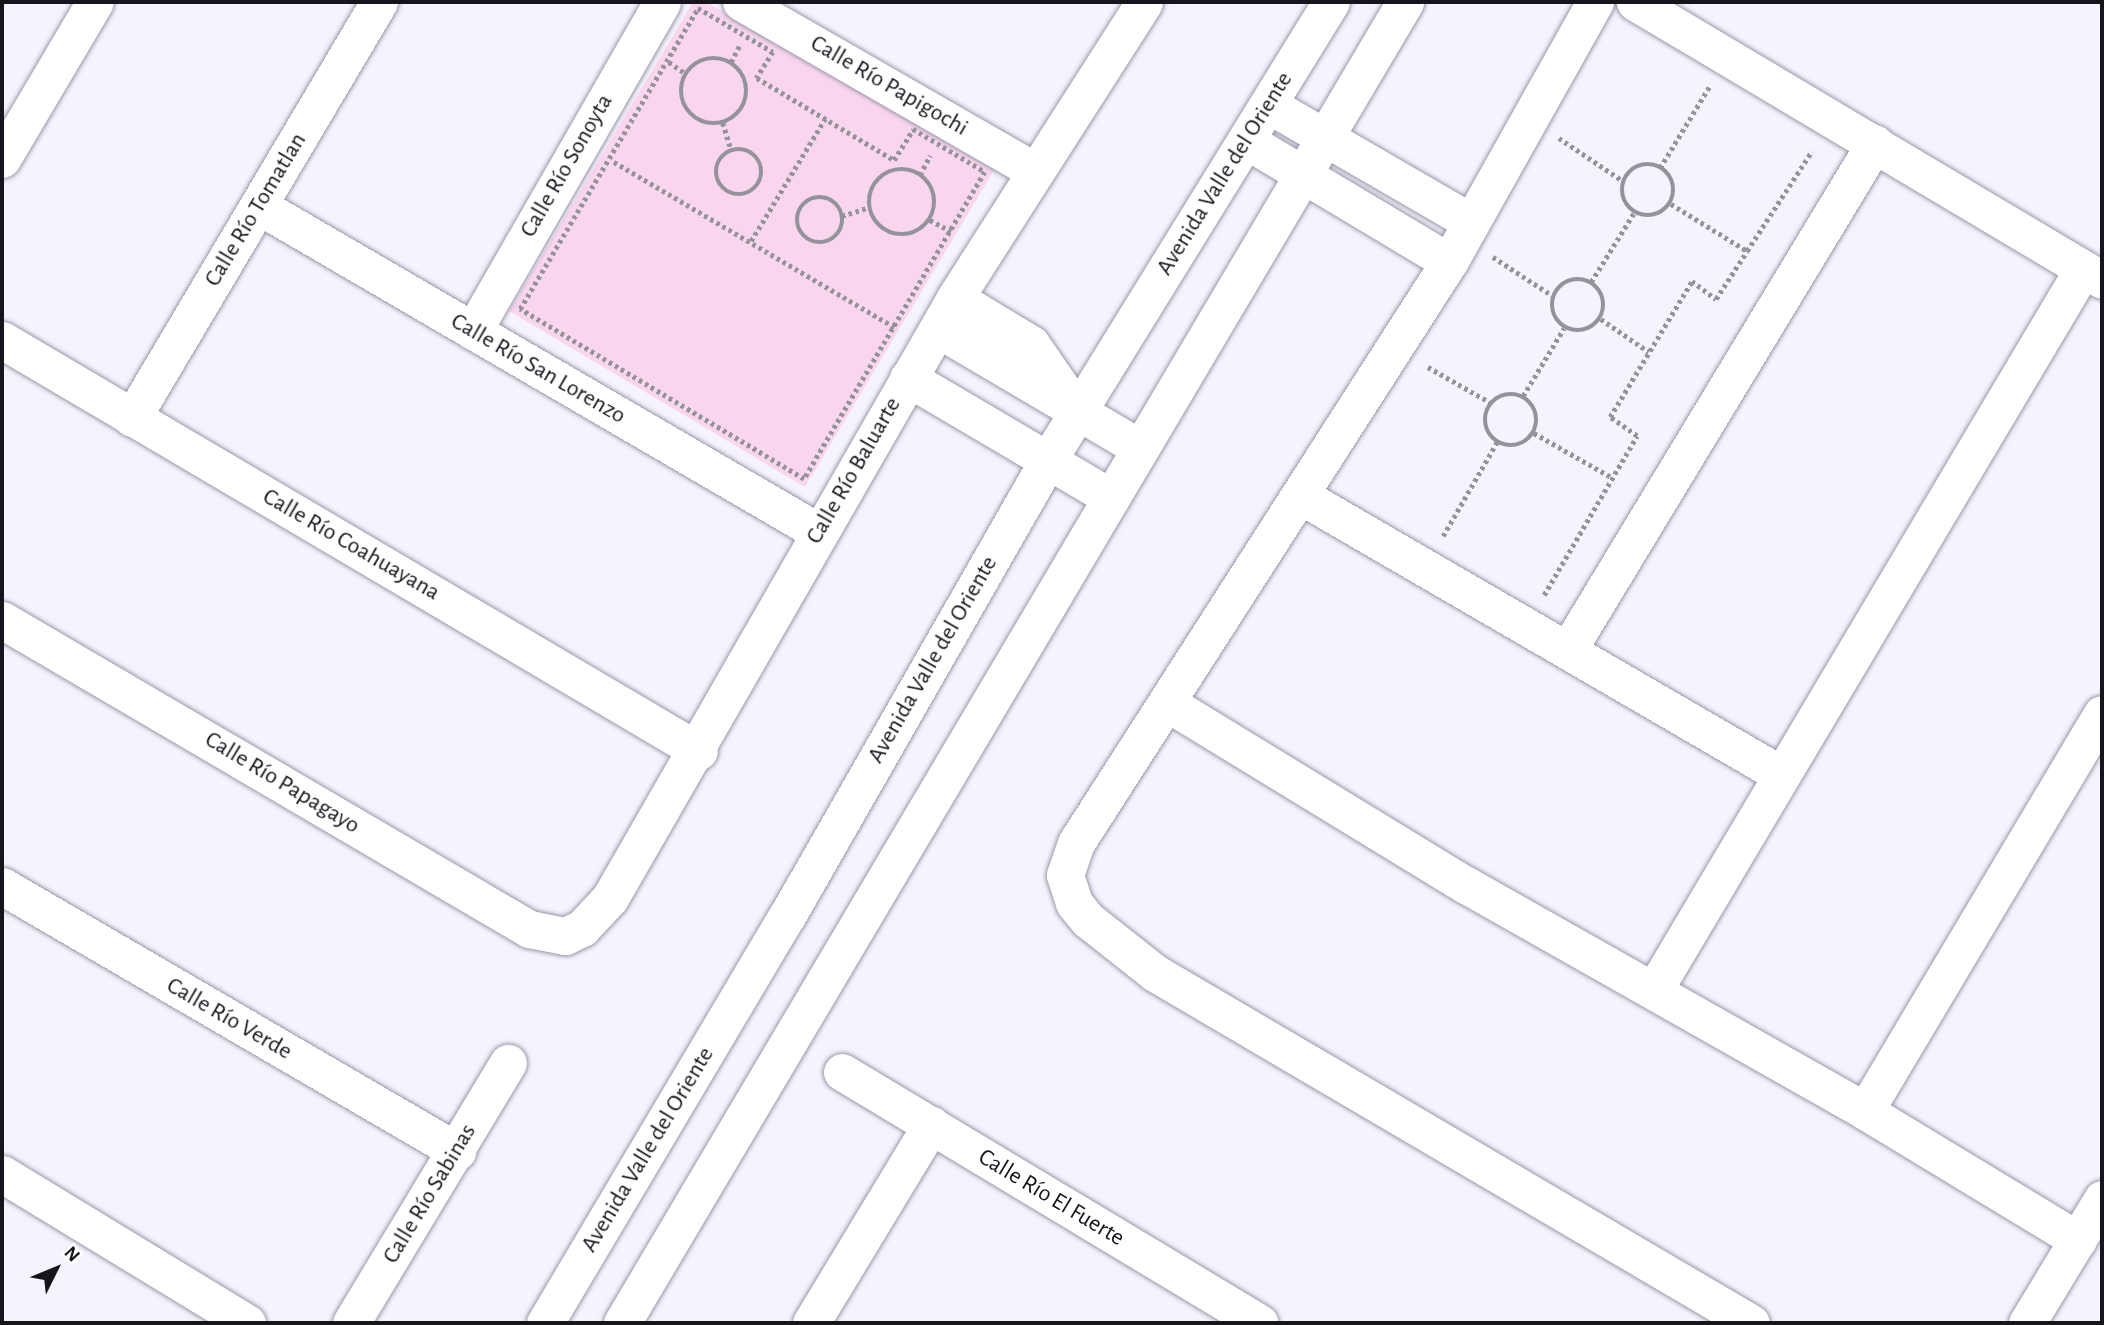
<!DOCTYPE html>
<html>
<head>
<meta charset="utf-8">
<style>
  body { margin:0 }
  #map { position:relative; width:2104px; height:1325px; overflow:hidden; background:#f5f4fc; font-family:"Alegreya Sans",sans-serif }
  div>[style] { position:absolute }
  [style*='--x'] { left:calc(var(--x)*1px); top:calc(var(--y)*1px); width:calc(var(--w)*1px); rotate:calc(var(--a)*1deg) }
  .green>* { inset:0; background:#fad6ee }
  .path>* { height:4.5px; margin-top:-2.25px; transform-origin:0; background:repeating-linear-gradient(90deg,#94939b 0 3.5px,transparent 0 7px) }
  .path>.ring { margin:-2.25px; padding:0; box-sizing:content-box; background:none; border:4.5px solid #94939b; border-radius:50% }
  .roads { filter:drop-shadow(0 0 2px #9a97ab) drop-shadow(0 0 2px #9a97ab) }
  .minor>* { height:37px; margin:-18.5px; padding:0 18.5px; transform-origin:18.5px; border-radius:18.5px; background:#fff }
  span { translate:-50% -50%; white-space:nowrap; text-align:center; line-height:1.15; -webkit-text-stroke:7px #fff; paint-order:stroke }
  .street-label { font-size:24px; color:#16151c }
  .frame { position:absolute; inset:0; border:4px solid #16151c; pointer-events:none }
  .north { position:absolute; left:21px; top:1234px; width:70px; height:70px; -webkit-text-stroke:5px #fff; paint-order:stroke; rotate:47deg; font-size:19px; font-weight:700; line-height:28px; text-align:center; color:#16151c }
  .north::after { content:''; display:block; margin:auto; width:24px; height:32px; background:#16151c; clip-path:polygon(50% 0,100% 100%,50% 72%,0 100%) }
</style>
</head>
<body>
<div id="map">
  <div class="green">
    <div style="clip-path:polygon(693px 2px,706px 2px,994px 170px,805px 487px,509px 311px)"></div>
  </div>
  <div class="path">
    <div style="--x:698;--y:8;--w:87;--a:30.4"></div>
    <div style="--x:773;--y:52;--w:31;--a:122"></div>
    <div style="--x:757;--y:78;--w:160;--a:30.9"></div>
    <div style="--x:894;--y:160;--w:36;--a:-58"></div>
    <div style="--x:913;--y:129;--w:84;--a:30.8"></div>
    <div style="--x:985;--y:172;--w:356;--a:120.5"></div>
    <div style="--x:804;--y:479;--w:331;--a:-149.1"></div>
    <div style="--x:520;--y:309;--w:350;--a:-59.4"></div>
    <div class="ring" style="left:681px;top:58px;width:61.5px;height:61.5px"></div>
    <div style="--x:669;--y:62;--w:21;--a:35"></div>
    <div style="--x:731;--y:62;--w:20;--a:-63"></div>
    <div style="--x:723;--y:123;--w:28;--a:73"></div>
    <div style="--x:1559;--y:138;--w:77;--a:33.9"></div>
    <div class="ring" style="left:716px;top:149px;width:41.5px;height:41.5px"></div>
    <div style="--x:614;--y:162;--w:327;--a:30.5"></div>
    <div class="ring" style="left:1622px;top:164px;width:47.5px;height:47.5px"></div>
    <div style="--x:1660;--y:168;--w:95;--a:-58.8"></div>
    <div class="ring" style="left:869px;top:169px;width:61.5px;height:61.5px"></div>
    <div style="--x:920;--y:175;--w:22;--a:-63"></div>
    <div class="ring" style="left:797px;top:197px;width:41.5px;height:41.5px"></div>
    <div style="--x:1671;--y:204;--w:89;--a:31.7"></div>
    <div style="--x:1747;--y:251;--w:119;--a:-57"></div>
    <div style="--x:842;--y:216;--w:28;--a:-18"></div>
    <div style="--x:930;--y:220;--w:24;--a:28"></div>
    <div style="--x:751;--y:241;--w:143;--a:-58.8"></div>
    <div style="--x:1493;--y:257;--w:72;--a:33"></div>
    <div class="ring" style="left:1552px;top:279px;width:47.5px;height:47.5px"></div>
    <div style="--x:1591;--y:282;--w:81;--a:-58.1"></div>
    <div style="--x:1601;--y:319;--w:58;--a:34.5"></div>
    <div style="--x:1428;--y:367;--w:73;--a:29.7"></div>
    <div class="ring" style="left:1485px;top:394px;width:47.5px;height:47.5px"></div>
    <div style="--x:1523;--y:396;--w:79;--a:-58.9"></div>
    <div style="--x:1534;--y:433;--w:91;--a:29.7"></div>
    <div style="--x:1443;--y:536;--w:108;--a:-60.1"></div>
    <div style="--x:1544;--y:595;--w:184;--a:-59.7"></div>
    <div style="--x:1637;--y:436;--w:33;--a:-145"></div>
    <div style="--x:1610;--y:417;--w:159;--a:-58.9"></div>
    <div style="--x:1692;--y:281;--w:30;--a:37"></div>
    <div style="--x:1716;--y:299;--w:57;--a:-57.1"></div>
  </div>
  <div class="roads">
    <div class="minor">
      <div style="--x:741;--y:2;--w:339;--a:29.9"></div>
      <div style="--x:1595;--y:2;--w:298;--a:119.3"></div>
      <div style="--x:1449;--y:262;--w:690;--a:122.7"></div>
      <div style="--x:1076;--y:843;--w:34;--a:109"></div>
      <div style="--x:1065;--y:875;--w:29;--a:72"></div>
      <div style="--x:1074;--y:903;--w:22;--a:51"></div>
      <div style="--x:1088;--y:920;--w:85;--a:38.3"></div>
      <div style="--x:1155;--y:973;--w:691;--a:30.42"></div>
      <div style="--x:1635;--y:2;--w:543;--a:30.76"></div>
      <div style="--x:1269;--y:105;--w:233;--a:30.1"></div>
      <div style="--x:1247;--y:141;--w:235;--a:30.9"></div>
      <div style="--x:2;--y:159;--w:182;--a:-59.4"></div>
      <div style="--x:259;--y:206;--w:646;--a:30.22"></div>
      <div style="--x:955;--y:298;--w:89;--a:31.2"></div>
      <div style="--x:1031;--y:344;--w:70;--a:55.4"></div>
      <div style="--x:938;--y:329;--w:234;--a:30.5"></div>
      <div style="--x:473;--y:331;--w:379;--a:-60.1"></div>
      <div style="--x:2;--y:340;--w:809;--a:30.53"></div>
      <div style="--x:908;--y:378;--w:234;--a:30.5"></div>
      <div style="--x:132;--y:418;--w:484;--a:-59.3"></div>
      <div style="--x:1303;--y:497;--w:552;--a:30.14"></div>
      <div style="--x:2;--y:620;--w:611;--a:30.38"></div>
      <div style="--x:529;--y:929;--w:37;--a:11"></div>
      <div style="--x:565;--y:936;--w:19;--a:-25"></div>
      <div style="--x:582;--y:928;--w:41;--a:-47"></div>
      <div style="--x:610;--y:898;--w:692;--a:-60.1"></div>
      <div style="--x:955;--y:298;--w:351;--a:-57.4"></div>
      <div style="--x:1569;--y:648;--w:590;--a:-58.79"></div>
      <div style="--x:1169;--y:704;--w:348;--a:31.4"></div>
      <div style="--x:1466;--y:885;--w:459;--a:29.5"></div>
      <div style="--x:1865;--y:1111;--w:249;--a:31.2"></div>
      <div style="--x:2;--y:886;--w:527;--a:30.22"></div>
      <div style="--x:1654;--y:990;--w:839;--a:-59.25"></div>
      <div style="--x:842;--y:1072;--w:487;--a:31"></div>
      <div style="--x:1865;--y:1111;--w:462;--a:-59.2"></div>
      <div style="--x:2;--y:1174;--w:287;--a:31.3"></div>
      <div style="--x:351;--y:1323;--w:304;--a:-58.9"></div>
      <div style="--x:545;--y:1323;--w:474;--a:-59.3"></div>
      <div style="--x:787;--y:916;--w:525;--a:-60.21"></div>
      <div style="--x:1048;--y:460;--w:538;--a:-58.29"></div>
      <div style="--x:622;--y:1323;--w:1536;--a:-59.34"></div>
      <div style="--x:811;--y:1323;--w:232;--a:-58.8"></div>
      <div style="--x:2027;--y:1323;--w:145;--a:-58.8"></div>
    </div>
  </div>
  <div class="street-label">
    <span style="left:889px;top:86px;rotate:30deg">Calle Río Papigochi</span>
    <span style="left:567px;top:166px;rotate:-60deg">Calle Río Sonoyta</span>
    <span style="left:1225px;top:174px;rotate:-58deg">Avenida Valle del Oriente</span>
    <span style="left:256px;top:210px;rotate:-59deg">Calle Río Tomatlan</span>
    <span style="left:538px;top:369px;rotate:30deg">Calle Río San Lorenzo</span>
    <span style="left:854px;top:471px;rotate:-60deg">Calle Río Baluarte</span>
    <span style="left:351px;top:545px;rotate:30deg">Calle Río Coahuayana</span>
    <span style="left:933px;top:660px;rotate:-60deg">Avenida Valle del Oriente</span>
    <span style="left:282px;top:783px;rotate:31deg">Calle Río Papagayo</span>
    <span style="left:229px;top:1019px;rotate:30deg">Calle Río Verde</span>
    <span style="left:648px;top:1150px;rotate:-59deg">Avenida Valle del Oriente</span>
    <span style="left:430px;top:1194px;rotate:-59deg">Calle Río Sabinas</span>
    <span style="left:1051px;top:1198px;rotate:31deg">Calle Río El Fuerte</span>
  </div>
  <div class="frame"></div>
  <div class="north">N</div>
</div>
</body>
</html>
